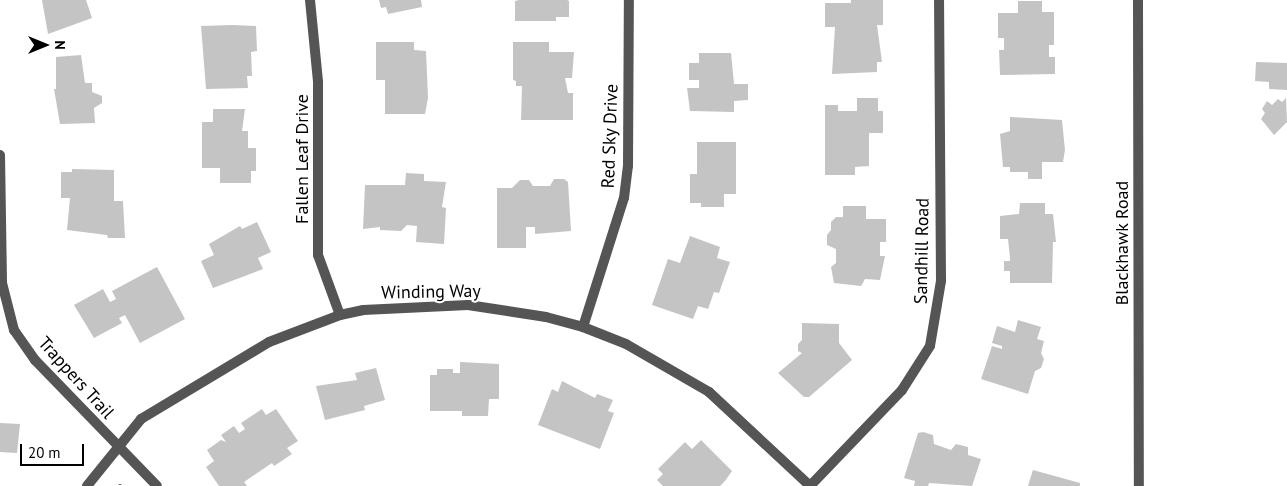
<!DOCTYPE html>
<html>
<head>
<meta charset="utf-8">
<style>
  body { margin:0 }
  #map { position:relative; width:1287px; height:486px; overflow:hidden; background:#fff; font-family:"PT Sans",sans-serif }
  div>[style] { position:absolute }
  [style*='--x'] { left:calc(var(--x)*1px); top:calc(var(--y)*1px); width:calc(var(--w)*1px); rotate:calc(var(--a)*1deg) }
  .building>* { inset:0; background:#c4c4c4 }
  .path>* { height:3px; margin-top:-1.5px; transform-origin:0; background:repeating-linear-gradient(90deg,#777 0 1px,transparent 0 3.5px) }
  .minor>* { height:10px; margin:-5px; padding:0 5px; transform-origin:5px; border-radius:5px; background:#555 }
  span { translate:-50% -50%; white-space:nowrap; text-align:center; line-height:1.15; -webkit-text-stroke:4px #fff; paint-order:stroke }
  .street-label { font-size:18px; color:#000 }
  .north { position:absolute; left:20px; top:20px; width:50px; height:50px; -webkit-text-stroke:4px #fff; paint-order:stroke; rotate:90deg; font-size:14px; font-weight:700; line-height:20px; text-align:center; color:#000 }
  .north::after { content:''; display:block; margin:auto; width:18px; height:22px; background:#000; clip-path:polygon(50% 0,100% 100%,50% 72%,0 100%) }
  .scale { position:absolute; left:20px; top:444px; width:64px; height:22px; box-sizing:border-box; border:2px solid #000; border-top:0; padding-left:6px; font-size:15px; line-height:18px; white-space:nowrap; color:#000; -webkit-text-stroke:4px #fff; paint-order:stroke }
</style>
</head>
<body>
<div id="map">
  <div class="building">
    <div style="clip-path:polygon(42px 0,86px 0,92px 18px,48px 34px)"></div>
    <div style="clip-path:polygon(379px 0,421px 0,422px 7px,388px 14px,386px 7px,381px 8px)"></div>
    <div style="clip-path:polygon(519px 0,567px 0,569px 1px,569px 17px,556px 17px,556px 21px,515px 21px,515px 1px)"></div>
    <div style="clip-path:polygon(851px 0,883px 0,883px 25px,877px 25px,882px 62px,877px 62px,877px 72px,832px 74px,835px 27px,825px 27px,825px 3px,851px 3px)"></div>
    <div style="clip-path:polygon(1018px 1px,1042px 1px,1042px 12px,1054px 12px,1054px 45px,1049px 45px,1049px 57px,1055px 57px,1055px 74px,1000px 75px,999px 50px,1004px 50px,1004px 38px,998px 38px,998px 13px,1018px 13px)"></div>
    <div style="clip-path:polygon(232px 25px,256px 26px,257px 51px,251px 52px,252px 76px,247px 76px,248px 88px,206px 89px,201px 26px)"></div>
    <div style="clip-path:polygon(376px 42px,414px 42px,414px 50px,426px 51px,428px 98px,425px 114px,385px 114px,385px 80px,376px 80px)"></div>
    <div style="clip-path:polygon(513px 42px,549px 42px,549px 52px,574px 52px,572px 78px,565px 78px,568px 93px,573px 93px,573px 120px,521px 120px,522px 86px,516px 86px,516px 81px,513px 80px)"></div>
    <div style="clip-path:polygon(699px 53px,731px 53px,734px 84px,748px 84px,748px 100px,734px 101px,734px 112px,690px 111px,687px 88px,699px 88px,699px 80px,689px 80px,689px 63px,699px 63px)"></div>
    <div style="clip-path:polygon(81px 55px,85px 83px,92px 83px,92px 92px,102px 96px,102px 103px,94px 108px,95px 123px,60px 124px,54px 89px,56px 89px,56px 57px)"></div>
    <div style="clip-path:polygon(1256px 62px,1287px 63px,1287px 90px,1269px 89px,1269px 82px,1255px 81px)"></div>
    <div style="clip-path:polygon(857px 98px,878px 98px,878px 111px,883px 111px,883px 133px,869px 133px,869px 166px,855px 167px,855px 175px,825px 175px,825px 105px,838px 105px,838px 111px,857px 111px)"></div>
    <div style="clip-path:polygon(1286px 98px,1287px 122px,1274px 135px,1261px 119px,1265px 113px,1262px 109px,1267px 101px,1272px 105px,1278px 99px,1282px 102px)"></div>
    <div style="clip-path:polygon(213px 109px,245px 109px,242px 131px,248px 131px,248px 148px,256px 148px,256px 171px,251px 171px,251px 183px,220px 183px,220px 168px,202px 168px,202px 122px,213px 122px)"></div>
    <div style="clip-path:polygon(1010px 117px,1062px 120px,1065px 150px,1063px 162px,1042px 162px,1042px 179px,1028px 179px,1028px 172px,1010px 172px,1010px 167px,1003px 167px,1000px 134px,1010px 131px)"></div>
    <div style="clip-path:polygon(697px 142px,736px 142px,736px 194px,724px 194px,724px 207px,701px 207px,701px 203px,690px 203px,690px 174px,697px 174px)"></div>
    <div style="clip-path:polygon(72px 169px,114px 170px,114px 201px,123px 201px,125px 238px,108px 238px,107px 235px,67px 230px,70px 198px,61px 198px,61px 172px,72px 172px)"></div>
    <div style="clip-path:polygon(406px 173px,424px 174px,424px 181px,446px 182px,442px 207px,446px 208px,444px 244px,416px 242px,417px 226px,407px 225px,401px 231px,380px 230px,380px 227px,363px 229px,365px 185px,405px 185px)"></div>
    <div style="clip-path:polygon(554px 179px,564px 179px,568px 182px,571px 231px,535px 234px,535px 227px,526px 227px,526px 248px,497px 248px,497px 188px,512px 188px,520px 180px,529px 180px,533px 186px,550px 186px)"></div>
    <div style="clip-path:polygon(1020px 203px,1045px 203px,1045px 214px,1053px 214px,1056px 242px,1053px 242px,1052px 283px,1010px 283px,1010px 271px,1004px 271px,1004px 261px,1010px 261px,1010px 258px,1008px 239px,1000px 239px,1000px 216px,1019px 214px)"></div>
    <div style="clip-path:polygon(843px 206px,866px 206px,866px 219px,886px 219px,886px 242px,880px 242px,880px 256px,885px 256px,880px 280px,865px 279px,861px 286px,834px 283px,831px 267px,836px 263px,836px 249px,827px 245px,827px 235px,831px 230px,831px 222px,836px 217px,843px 217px)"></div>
    <div style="clip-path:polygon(257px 222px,271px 252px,258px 258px,263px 269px,213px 288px,201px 261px,214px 255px,209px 244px,240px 226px,242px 229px)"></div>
    <div style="clip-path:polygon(690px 236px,720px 247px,717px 258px,730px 262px,719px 293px,714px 292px,708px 309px,698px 306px,693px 319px,652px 305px,668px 259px,680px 263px)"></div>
    <div style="clip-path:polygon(157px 267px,185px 319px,140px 343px,125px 315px,119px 318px,122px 323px,94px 338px,74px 305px,103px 289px,110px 302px,116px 299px,112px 291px)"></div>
    <div style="clip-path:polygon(1018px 320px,1041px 327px,1037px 339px,1044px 341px,1041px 353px,1044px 359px,1041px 368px,1035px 371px,1028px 394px,981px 379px,992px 346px,1002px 349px,1002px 346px,992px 343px,997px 326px,1015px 332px)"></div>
    <div style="clip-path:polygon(802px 323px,839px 324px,839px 343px,852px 360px,809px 397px,804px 397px,778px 373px,802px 353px,798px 351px,798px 344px,802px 340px)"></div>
    <div style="clip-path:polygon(460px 362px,499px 364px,499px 399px,489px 399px,488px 416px,462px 416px,462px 411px,430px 411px,430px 375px,437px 375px,437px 369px,453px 369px,453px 373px,460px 373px)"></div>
    <div style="clip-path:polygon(376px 368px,385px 400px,364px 406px,365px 410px,325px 420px,316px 386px,357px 380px,355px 373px)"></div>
    <div style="clip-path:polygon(562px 381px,595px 398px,597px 394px,613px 400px,608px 411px,614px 413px,600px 449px,538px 425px,552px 389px,558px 392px)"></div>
    <div style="clip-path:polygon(262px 409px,266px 415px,276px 409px,298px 441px,287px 448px,292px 454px,274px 466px,272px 463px,244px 482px,247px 486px,219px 486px,206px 467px,214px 461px,207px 450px,221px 440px,226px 442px,221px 435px,234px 426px,239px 433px,245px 429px,241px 423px)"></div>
    <div style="clip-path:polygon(0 423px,20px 424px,17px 453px,0 452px)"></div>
    <div style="clip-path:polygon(923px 432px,933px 435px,934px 444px,951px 450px,956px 444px,968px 447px,968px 455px,981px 459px,972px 486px,929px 483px,928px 486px,914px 486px,915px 481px,904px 478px,918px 433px)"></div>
    <div style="clip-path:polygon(701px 440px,732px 471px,725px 481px,720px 486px,663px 486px,657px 480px,663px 474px,658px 469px,685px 442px,692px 449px)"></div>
    <div style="clip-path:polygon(1033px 470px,1080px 483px,1080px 486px,1028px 486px)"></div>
  </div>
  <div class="path">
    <div style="--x:120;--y:483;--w:3;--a:90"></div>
  </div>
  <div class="minor">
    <div style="--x:310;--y:0;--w:82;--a:84.4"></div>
    <div style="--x:318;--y:82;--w:173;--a:90"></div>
    <div style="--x:318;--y:255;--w:64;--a:69.9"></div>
    <div style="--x:1138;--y:0;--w:486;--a:89.9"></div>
    <div style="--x:0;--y:155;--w:128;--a:89.1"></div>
    <div style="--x:2;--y:283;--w:49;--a:75.7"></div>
    <div style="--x:14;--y:330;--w:37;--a:55"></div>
    <div style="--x:35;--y:360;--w:175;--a:45.9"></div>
    <div style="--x:583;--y:327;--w:135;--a:-72.4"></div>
    <div style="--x:624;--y:198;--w:32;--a:-83"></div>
    <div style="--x:628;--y:166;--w:166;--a:-89.7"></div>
    <div style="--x:87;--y:486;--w:86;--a:-51.1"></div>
    <div style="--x:141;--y:419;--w:149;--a:-31"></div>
    <div style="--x:269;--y:342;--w:76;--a:-20.8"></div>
    <div style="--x:340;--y:315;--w:24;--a:-12"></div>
    <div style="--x:363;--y:310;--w:105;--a:-2.7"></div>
    <div style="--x:468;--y:305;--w:79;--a:8.7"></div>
    <div style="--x:546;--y:317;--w:38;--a:15"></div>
    <div style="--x:583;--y:327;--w:46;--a:21.6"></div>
    <div style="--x:626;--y:344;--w:96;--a:30"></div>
    <div style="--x:709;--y:392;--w:138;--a:42.9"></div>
    <div style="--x:810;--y:486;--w:133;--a:-46.2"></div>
    <div style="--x:902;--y:390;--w:52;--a:-57.5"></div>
    <div style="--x:930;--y:346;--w:66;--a:-80.4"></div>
    <div style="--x:941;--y:281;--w:281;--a:-90.4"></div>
  </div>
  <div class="street-label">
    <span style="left:610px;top:136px;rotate:-88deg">Red Sky Drive</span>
    <span style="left:302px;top:159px;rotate:-90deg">Fallen Leaf Drive</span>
    <span style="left:1122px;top:243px;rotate:-90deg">Blackhawk Road</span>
    <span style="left:922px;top:251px;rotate:-89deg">Sandhill Road</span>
    <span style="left:431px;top:292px;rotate:-1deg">Winding Way</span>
    <span style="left:76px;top:378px;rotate:48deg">Trappers Trail</span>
  </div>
  <div class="north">N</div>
  <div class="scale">20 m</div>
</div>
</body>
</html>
